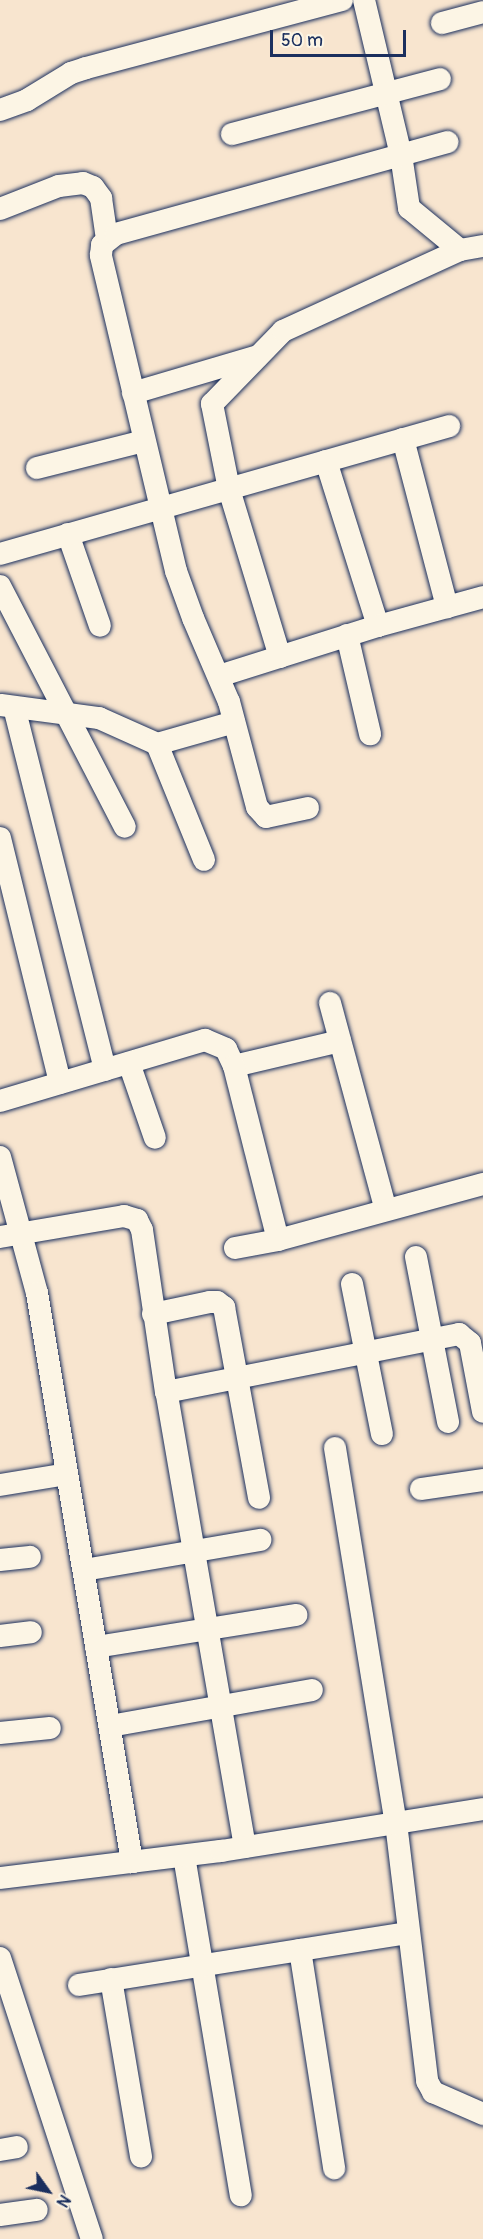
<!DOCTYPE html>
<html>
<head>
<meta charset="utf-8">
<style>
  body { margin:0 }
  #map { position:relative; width:483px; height:2239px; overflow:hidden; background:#f8e5cf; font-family:Pangolin,sans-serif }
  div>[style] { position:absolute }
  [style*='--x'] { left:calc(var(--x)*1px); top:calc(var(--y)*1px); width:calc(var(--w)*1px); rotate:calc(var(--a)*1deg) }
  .roads { filter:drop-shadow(0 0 2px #1b2f5e) drop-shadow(0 0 2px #1b2f5e) }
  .minor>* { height:22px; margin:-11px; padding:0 11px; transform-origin:11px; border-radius:11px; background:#fcf5e5 }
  span { translate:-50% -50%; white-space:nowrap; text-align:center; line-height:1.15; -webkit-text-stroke:4.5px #fcf5e5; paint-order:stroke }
  .north { position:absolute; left:18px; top:2161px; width:60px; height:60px; -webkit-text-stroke:4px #fcf5e5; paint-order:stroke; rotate:123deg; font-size:16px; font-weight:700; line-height:24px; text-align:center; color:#1b2f5e }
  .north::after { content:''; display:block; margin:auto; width:21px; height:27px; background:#1b2f5e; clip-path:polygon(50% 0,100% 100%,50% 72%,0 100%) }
  .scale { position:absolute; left:270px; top:30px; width:136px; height:27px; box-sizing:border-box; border:3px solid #1b2f5e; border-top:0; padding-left:8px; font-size:18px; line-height:21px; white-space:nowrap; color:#1b2f5e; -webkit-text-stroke:4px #fcf5e5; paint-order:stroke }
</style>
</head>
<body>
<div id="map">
  <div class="roads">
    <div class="minor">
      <div style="--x:364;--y:0;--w:159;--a:76.6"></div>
      <div style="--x:401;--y:155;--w:54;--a:81.4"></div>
      <div style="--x:409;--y:208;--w:66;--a:39.5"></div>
      <div style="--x:460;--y:250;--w:23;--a:-10"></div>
      <div style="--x:442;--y:23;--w:42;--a:-15"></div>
      <div style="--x:0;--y:110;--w:29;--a:-20"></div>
      <div style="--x:27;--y:100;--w:52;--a:-31.5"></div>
      <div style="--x:71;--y:73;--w:16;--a:-18"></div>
      <div style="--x:86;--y:68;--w:265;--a:-14.9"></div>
      <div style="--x:232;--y:134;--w:215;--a:-14.8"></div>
      <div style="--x:0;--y:209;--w:63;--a:-21.3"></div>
      <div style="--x:59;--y:186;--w:24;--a:-7"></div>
      <div style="--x:83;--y:183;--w:11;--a:22"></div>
      <div style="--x:93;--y:187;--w:14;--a:54"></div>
      <div style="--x:101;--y:198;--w:41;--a:81.7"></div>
      <div style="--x:133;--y:393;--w:130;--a:-16.5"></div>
      <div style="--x:403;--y:439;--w:174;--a:75.3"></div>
      <div style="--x:326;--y:461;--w:173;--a:72.5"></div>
      <div style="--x:37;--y:468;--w:110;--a:-14.2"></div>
      <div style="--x:68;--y:534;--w:97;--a:70.8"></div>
      <div style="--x:0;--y:554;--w:467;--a:-15.9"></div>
      <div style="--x:0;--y:586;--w:271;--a:62.6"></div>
      <div style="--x:347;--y:635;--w:102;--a:76.9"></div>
      <div style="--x:280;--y:657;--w:176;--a:-106.9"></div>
      <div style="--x:229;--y:489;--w:87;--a:-101.3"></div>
      <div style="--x:212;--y:404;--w:102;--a:-45.8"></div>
      <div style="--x:283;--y:331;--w:195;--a:-24.6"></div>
      <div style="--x:219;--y:676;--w:167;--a:-17.5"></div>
      <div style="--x:378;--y:626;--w:109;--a:-15.4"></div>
      <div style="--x:1;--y:705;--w:99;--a:7.6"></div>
      <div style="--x:99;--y:718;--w:64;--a:24.1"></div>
      <div style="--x:157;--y:744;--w:80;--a:-15.9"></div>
      <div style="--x:14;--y:707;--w:374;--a:75.9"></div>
      <div style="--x:157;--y:744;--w:125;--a:67.9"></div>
      <div style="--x:308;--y:808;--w:43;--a:167.9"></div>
      <div style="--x:266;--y:817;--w:13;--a:-132"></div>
      <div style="--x:257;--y:807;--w:109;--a:-104.9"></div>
      <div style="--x:229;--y:702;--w:91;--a:-113.2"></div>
      <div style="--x:193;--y:618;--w:50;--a:-109.9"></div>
      <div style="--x:176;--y:571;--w:325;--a:-103.4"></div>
      <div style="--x:101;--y:255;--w:10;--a:-84"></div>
      <div style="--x:102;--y:245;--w:18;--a:-38"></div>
      <div style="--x:116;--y:234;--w:344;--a:-15.5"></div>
      <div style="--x:0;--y:838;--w:252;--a:76.2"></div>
      <div style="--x:330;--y:1003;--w:214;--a:74.9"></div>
      <div style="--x:129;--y:1063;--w:79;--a:70.9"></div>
      <div style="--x:234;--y:1066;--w:109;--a:-13.3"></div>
      <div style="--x:0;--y:1101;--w:214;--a:-16.6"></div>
      <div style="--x:205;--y:1040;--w:23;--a:23"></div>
      <div style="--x:226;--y:1049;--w:19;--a:65"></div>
      <div style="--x:234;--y:1066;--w:179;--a:75.8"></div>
      <div style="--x:278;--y:1240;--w:213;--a:-15.3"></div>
      <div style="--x:0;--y:1157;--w:141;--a:74.8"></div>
      <div style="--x:37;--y:1293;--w:577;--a:80.52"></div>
      <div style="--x:0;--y:1237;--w:126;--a:-9.6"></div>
      <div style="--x:124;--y:1216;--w:14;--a:17"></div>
      <div style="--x:137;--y:1220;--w:11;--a:63"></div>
      <div style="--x:142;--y:1230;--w:164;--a:81.6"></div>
      <div style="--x:235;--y:1248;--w:44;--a:-10.5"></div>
      <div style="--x:416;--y:1257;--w:168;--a:79"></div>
      <div style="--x:352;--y:1284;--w:153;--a:78.7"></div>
      <div style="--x:153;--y:1314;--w:58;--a:-11.9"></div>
      <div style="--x:210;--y:1302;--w:7;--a:0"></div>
      <div style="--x:217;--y:1302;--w:9;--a:36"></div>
      <div style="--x:224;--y:1307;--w:194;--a:79.6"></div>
      <div style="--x:335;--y:1448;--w:380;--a:80.8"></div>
      <div style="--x:396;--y:1823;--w:260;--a:83.1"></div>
      <div style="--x:427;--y:2081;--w:13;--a:61"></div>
      <div style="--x:433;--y:2092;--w:55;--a:23.7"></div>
      <div style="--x:0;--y:1485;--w:68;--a:-9.3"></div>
      <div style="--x:421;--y:1489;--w:63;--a:-8.3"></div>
      <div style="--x:0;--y:1560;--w:30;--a:-6"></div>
      <div style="--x:84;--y:1570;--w:179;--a:-9.7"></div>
      <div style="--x:0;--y:1636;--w:31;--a:-7"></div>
      <div style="--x:96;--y:1647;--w:203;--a:-9.1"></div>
      <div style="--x:110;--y:1726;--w:205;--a:-10.1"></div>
      <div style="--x:0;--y:1733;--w:50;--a:-5.7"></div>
      <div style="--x:245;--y:1847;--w:462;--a:-99.8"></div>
      <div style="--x:166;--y:1392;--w:299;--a:-11.2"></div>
      <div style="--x:459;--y:1334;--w:14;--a:39"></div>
      <div style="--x:470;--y:1343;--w:70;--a:79.3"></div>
      <div style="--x:184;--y:1856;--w:344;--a:80.5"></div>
      <div style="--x:0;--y:1878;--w:223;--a:-7"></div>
      <div style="--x:221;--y:1851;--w:265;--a:-9.1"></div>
      <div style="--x:300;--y:1950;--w:221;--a:81.1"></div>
      <div style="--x:0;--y:1958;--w:296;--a:71.9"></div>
      <div style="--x:111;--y:1979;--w:180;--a:80.4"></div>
      <div style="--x:79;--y:1985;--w:332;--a:-9"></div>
      <div style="--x:0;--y:2150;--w:17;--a:-10"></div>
      <div style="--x:0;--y:2215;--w:37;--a:-8"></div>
    </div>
  </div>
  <div class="north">N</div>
  <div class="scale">50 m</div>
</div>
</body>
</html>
